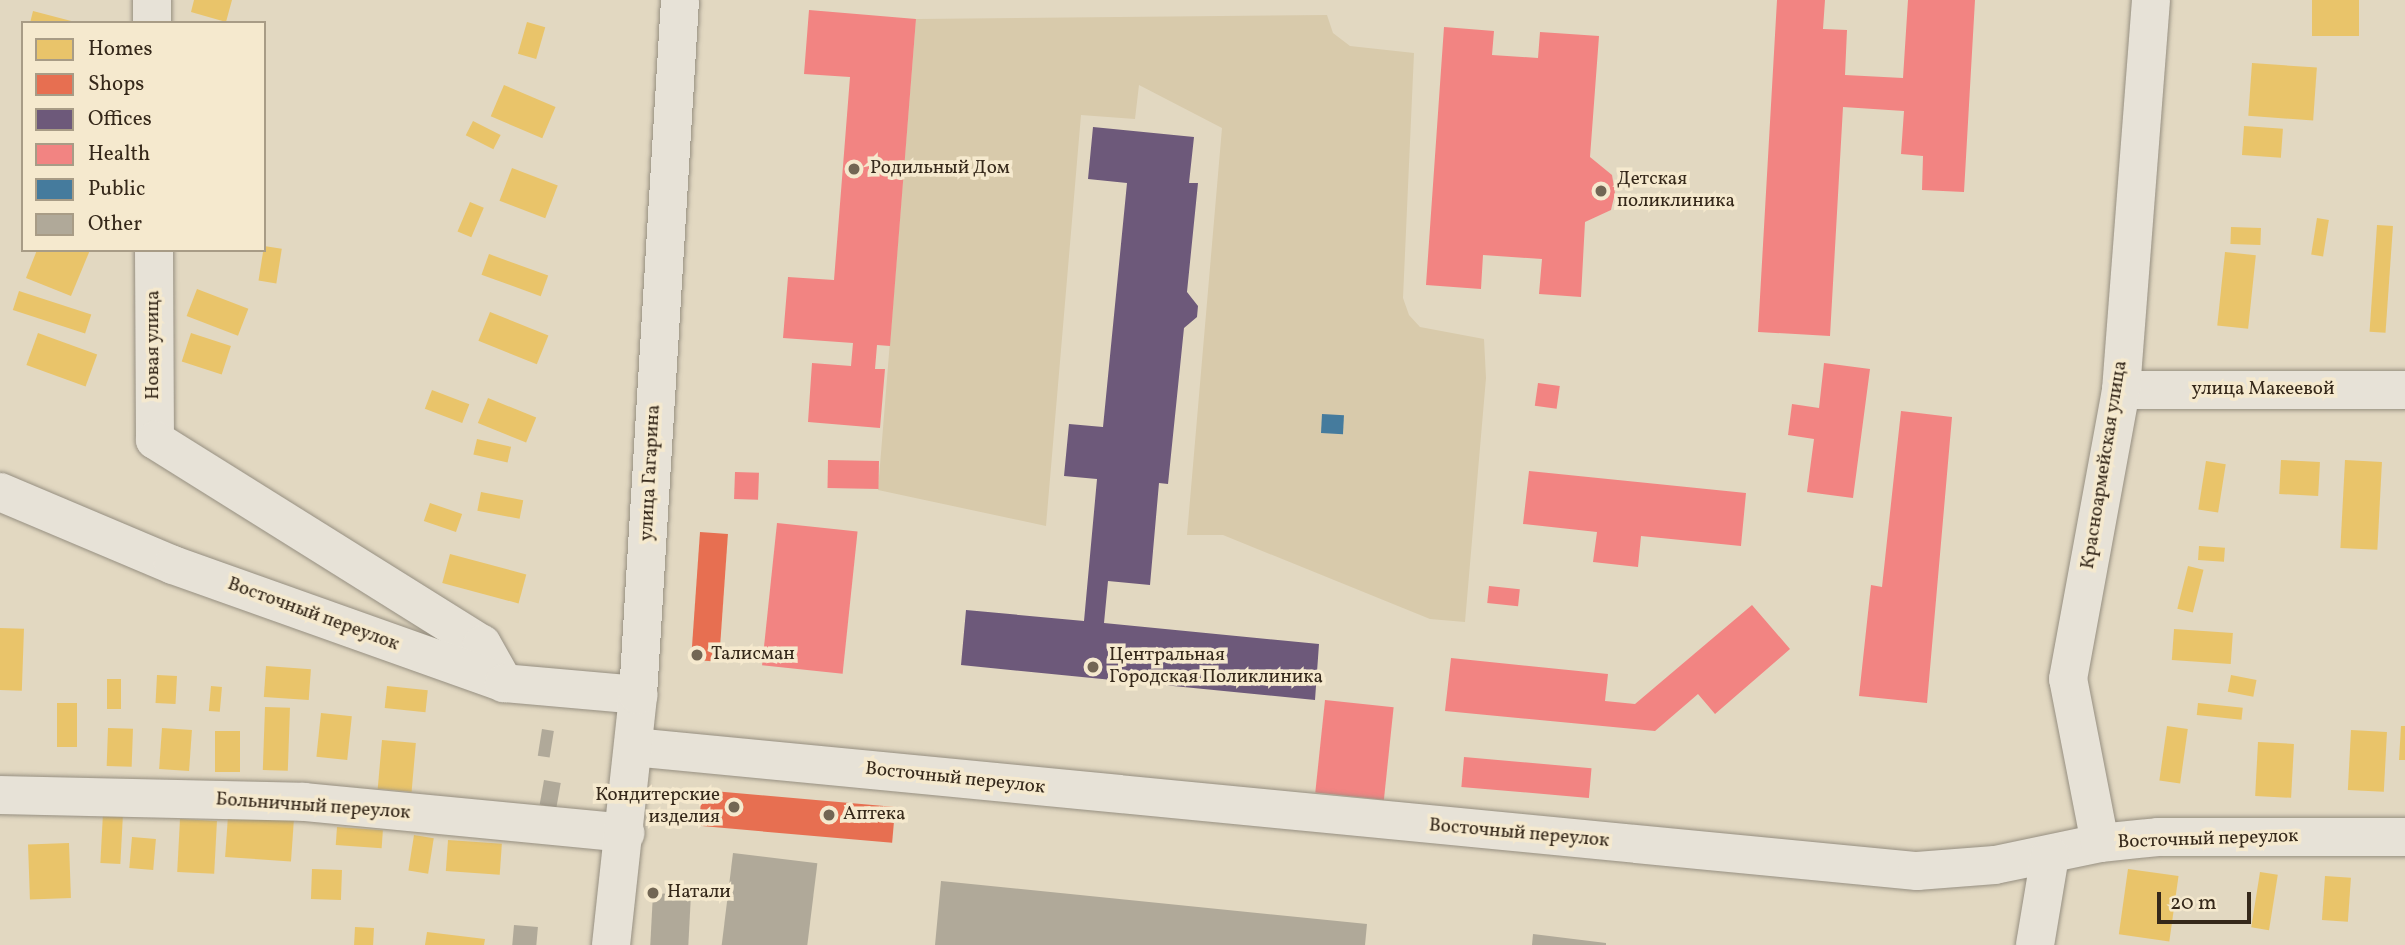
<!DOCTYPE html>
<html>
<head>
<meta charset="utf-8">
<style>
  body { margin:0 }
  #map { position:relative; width:2405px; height:945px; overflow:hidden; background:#e2d8c1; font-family:Vollkorn,serif }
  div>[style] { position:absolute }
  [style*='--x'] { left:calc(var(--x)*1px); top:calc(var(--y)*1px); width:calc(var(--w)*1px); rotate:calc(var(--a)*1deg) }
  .green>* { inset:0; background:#d8caab }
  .homes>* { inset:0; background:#e9c46a; transform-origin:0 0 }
  .shops>* { inset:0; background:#e76f51; transform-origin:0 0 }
  .offices>* { inset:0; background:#6d597a }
  .health>* { inset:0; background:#f28482; transform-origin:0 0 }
  .public>* { inset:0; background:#457b9d; transform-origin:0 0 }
  .building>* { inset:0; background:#b0a999; transform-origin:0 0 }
  .roads { filter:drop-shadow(0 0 2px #968f81) drop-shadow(0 0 2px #968f81) }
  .minor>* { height:38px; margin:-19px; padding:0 19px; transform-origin:19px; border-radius:19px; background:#e7e2d7 }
  .dots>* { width:19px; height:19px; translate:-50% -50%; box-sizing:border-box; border:4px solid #f5e9ce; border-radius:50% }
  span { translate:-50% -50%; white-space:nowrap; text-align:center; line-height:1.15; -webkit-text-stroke:7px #f5e9ce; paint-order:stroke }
  .poi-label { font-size:19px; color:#35281a }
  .left { translate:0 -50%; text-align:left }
  .right { translate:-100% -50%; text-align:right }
  .street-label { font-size:19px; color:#35281a }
  .legend { position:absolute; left:21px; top:21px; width:245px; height:231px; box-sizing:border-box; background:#f5e9ce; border:2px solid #a89c86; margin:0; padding:9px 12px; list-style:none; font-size:21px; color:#35281a }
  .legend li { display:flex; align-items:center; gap:14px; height:35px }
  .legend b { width:35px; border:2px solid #a89c86 }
  .scale { position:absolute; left:2157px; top:892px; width:94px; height:32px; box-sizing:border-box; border:4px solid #35281a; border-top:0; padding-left:9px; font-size:21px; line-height:24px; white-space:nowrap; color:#35281a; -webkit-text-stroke:5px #f5e9ce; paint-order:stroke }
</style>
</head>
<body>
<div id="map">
  <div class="green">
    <div style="clip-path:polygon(1327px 15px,1333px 33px,1350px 46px,1414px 53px,1403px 298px,1409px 315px,1420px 327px,1484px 339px,1486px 378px,1465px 622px,1430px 619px,1223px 535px,1187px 535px,1222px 128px,1139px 85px,1135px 119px,1081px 115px,1046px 526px,878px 490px,916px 19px)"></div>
  </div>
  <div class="homes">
    <div style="clip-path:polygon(194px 0,232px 0,226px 22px,191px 12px)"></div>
    <div style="left:2312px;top:0;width:47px;height:36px"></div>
    <div style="clip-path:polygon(33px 11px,75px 22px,75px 23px,30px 23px)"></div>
    <div style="left:527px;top:22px;width:19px;height:33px;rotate:16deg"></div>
    <div style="left:2252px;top:63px;width:65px;height:53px;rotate:4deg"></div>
    <div style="left:504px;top:85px;width:56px;height:34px;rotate:23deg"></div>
    <div style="left:473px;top:121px;width:31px;height:16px;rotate:27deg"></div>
    <div style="left:2244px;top:126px;width:39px;height:29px;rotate:4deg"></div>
    <div style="left:512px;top:168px;width:49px;height:35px;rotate:21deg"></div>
    <div style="left:470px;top:202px;width:15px;height:32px;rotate:23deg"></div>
    <div style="left:2317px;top:218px;width:12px;height:37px;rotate:9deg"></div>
    <div style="left:2377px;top:225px;width:16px;height:107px;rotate:4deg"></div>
    <div style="left:2231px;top:227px;width:30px;height:17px;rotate:2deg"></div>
    <div style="left:264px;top:246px;width:18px;height:35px;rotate:9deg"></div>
    <div style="clip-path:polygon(37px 250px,90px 250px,71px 296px,26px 278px)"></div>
    <div style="left:2225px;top:252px;width:31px;height:74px;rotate:6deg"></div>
    <div style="left:489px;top:254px;width:63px;height:22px;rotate:20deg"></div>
    <div style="left:197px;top:289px;width:55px;height:29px;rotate:21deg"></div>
    <div style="left:19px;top:291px;width:76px;height:20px;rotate:18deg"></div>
    <div style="left:490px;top:312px;width:63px;height:31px;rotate:22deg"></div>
    <div style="left:38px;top:333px;width:63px;height:34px;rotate:20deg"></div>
    <div style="left:191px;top:333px;width:42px;height:30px;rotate:18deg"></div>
    <div style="left:432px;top:390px;width:40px;height:20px;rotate:21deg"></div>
    <div style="left:488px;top:398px;width:52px;height:27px;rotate:22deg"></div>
    <div style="left:477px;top:439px;width:35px;height:16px;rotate:13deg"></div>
    <div style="left:2281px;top:460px;width:39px;height:34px;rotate:3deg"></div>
    <div style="left:2345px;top:460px;width:37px;height:88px;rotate:3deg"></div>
    <div style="left:2206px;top:461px;width:20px;height:49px;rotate:9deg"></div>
    <div style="left:481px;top:492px;width:43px;height:19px;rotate:11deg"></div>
    <div style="left:430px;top:503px;width:34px;height:19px;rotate:19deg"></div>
    <div style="left:2199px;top:546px;width:26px;height:14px;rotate:4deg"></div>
    <div style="left:450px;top:554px;width:79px;height:30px;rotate:15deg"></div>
    <div style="left:2188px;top:566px;width:16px;height:44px;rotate:14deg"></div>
    <div style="left:0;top:628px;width:24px;height:62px;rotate:2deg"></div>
    <div style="left:2174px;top:629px;width:59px;height:31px;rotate:4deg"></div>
    <div style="left:266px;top:666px;width:45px;height:31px;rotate:4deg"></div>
    <div style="left:157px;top:675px;width:20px;height:28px;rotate:3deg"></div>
    <div style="left:2231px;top:675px;width:26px;height:17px;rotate:11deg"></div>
    <div style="left:107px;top:679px;width:14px;height:30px"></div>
    <div style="left:211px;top:686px;width:11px;height:25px;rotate:5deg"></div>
    <div style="left:387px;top:686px;width:41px;height:22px;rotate:6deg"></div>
    <div style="left:57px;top:703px;width:20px;height:44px"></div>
    <div style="left:2198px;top:703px;width:45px;height:12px;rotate:6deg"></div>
    <div style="left:265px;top:707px;width:25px;height:63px;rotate:2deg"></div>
    <div style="left:321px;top:713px;width:31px;height:44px;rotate:6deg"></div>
    <div style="left:2167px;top:726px;width:21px;height:55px;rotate:8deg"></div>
    <div style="clip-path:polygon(2401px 726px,2405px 726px,2405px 760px,2399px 760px)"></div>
    <div style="left:108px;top:728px;width:25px;height:38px;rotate:2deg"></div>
    <div style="left:162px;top:728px;width:30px;height:41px;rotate:4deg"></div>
    <div style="left:2351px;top:730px;width:36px;height:60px;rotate:3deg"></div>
    <div style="left:215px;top:731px;width:25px;height:41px"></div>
    <div style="left:382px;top:740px;width:34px;height:49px;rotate:5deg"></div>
    <div style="left:2258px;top:742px;width:36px;height:54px;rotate:3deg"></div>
    <div style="left:103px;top:813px;width:20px;height:50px;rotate:3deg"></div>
    <div style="left:228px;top:816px;width:66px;height:41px;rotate:4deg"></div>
    <div style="left:180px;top:819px;width:37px;height:53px;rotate:3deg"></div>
    <div style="left:337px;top:827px;width:46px;height:18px;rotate:4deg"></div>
    <div style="left:414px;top:835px;width:20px;height:36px;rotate:9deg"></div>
    <div style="left:132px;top:837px;width:24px;height:31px;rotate:5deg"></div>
    <div style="left:448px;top:840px;width:54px;height:31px;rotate:4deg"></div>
    <div style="left:69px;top:843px;width:55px;height:41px;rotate:88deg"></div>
    <div style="left:312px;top:869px;width:30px;height:30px;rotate:2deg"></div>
    <div style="left:2128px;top:869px;width:51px;height:66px;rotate:8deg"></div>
    <div style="left:2260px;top:872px;width:18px;height:56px;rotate:9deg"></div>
    <div style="left:2325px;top:876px;width:26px;height:44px;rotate:4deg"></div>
    <div style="left:355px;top:927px;width:19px;height:18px;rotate:3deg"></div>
    <div style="clip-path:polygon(427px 932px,485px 939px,484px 945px,425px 945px)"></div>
  </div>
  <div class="shops">
    <div style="left:700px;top:532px;width:28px;height:128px;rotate:4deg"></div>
    <div style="left:702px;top:790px;width:194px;height:36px;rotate:5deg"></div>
  </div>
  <div class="offices">
    <div style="clip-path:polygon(1093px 127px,1194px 137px,1189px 183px,1198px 183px,1187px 292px,1198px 306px,1197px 317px,1184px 328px,1168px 484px,1159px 483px,1150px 585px,1108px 581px,1104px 623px,1319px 644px,1315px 700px,961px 665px,966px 610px,1084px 621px,1097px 479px,1064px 476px,1069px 424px,1103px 427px,1127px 183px,1088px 179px)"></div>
  </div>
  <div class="health">
    <div style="clip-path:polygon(1777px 0,1825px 0,1823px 29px,1847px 30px,1845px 75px,1903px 78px,1908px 0,1975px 0,1964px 192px,1922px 190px,1923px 156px,1901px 154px,1904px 111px,1843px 107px,1830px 336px,1758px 332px)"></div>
    <div style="clip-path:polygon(809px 10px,916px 19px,890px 346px,877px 345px,875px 369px,885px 369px,880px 428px,808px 422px,812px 363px,851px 366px,853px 343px,783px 338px,788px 277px,834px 280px,850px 77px,804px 74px)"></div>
    <div style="clip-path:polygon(1444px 27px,1494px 31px,1492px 55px,1538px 58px,1540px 32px,1599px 36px,1590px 157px,1612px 175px,1615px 193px,1611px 210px,1585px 222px,1581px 297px,1539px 294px,1542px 259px,1483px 255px,1481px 289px,1426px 285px)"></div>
    <div style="clip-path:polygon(1824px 363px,1870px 369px,1853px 498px,1807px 492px,1814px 439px,1788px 435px,1792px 404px,1819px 408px)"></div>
    <div style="left:1538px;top:383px;width:22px;height:23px;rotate:8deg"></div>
    <div style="clip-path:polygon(1901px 411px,1952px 417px,1927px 703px,1859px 696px,1871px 585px,1882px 587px)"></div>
    <div style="left:828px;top:460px;width:51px;height:28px;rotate:1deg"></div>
    <div style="clip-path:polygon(1529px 471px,1746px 493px,1741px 546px,1641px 536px,1638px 567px,1593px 562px,1597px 532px,1523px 524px)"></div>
    <div style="left:735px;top:472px;width:24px;height:27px;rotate:2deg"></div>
    <div style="left:777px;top:523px;width:81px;height:143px;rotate:6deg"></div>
    <div style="left:1489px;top:586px;width:31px;height:17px;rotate:6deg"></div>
    <div style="clip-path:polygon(1752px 605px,1790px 649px,1715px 714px,1698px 694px,1655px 731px,1445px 711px,1451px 658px,1608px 674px,1605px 701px,1635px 704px)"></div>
    <div style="left:1325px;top:700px;width:69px;height:93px;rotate:6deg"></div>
    <div style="left:1464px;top:757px;width:128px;height:30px;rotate:5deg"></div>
  </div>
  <div class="public">
    <div style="left:1322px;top:414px;width:22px;height:19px;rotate:3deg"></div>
  </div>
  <div class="building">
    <div style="left:542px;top:729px;width:12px;height:27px;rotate:9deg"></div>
    <div style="left:544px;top:780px;width:17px;height:25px;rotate:10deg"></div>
    <div style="left:733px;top:853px;width:85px;height:93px;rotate:7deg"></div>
    <div style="clip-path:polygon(941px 881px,1367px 924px,1365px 945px,935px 945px)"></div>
    <div style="left:653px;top:893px;width:38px;height:52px;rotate:3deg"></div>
    <div style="left:514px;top:925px;width:24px;height:20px;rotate:5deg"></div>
    <div style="clip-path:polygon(1533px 934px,1606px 943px,1606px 945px,1532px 945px)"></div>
  </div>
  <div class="roads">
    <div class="minor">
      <div style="--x:152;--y:0;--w:23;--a:90"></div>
      <div style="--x:154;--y:250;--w:190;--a:89.7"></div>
      <div style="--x:155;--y:440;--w:385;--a:32"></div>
      <div style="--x:482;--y:644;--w:45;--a:60.6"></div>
      <div style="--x:2121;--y:390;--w:284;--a:0"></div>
      <div style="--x:0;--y:492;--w:188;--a:22.9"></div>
      <div style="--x:173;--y:565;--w:351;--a:19.6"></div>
      <div style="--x:504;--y:683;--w:135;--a:5.1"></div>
      <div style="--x:633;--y:747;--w:1290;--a:5.52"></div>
      <div style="--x:1917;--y:871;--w:78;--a:-4.4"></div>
      <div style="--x:1995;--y:865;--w:107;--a:-11.8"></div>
      <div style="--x:2100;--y:843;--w:58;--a:-5.9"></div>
      <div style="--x:2158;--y:837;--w:247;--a:0"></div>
      <div style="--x:0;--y:795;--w:304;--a:1.3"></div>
      <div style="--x:304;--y:802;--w:323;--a:5.5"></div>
      <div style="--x:2100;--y:843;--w:167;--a:-101"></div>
      <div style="--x:2068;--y:679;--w:294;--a:-79.6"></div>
      <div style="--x:2121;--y:390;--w:391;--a:-85.6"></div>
      <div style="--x:611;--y:945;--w:251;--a:-83.8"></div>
      <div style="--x:638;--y:695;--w:696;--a:-86.54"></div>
      <div style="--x:2035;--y:945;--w:91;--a:-80.5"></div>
    </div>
  </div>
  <div class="dots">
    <div style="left:854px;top:169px;background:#726654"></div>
    <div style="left:1601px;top:191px;background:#726654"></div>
    <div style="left:697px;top:655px;background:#726654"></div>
    <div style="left:1093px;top:667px;background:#726654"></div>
    <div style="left:734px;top:807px;background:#726654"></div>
    <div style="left:829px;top:815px;background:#726654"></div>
    <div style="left:653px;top:893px;background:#726654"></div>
  </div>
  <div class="poi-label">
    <span class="left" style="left:870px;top:169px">Родильный Дом</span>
    <span class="left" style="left:1617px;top:191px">Детская<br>поликлиника</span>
    <span class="left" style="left:711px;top:655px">Талисман</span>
    <span class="left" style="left:1109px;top:667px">Центральная<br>Городская Поликлиника</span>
    <span class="right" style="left:720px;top:807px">Кондитерские<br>изделия</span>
    <span class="left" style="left:843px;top:815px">Аптека</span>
    <span class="left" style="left:667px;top:893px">Натали</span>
  </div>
  <div class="street-label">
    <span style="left:154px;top:345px;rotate:-90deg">Новая улица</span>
    <span style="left:2263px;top:390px">улица Макеевой</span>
    <span style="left:2105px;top:465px;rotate:-81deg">Красноармейская улица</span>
    <span style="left:651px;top:473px;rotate:-87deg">улица Гагарина</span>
    <span style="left:313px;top:615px;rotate:20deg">Восточный переулок</span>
    <span style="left:955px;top:779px;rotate:6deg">Восточный переулок</span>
    <span style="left:313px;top:807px;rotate:4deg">Больничный переулок</span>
    <span style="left:1519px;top:834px;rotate:5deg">Восточный переулок</span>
    <span style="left:2208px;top:840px;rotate:-2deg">Восточный переулок</span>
  </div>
  <ul class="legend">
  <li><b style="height:19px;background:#e9c46a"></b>Homes</li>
  <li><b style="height:19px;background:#e76f51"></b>Shops</li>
  <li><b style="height:19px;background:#6d597a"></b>Offices</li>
  <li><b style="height:19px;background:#f28482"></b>Health</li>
  <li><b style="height:19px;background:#457b9d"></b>Public</li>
  <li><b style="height:19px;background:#b0a999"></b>Other</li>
  </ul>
  <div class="scale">20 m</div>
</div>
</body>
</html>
